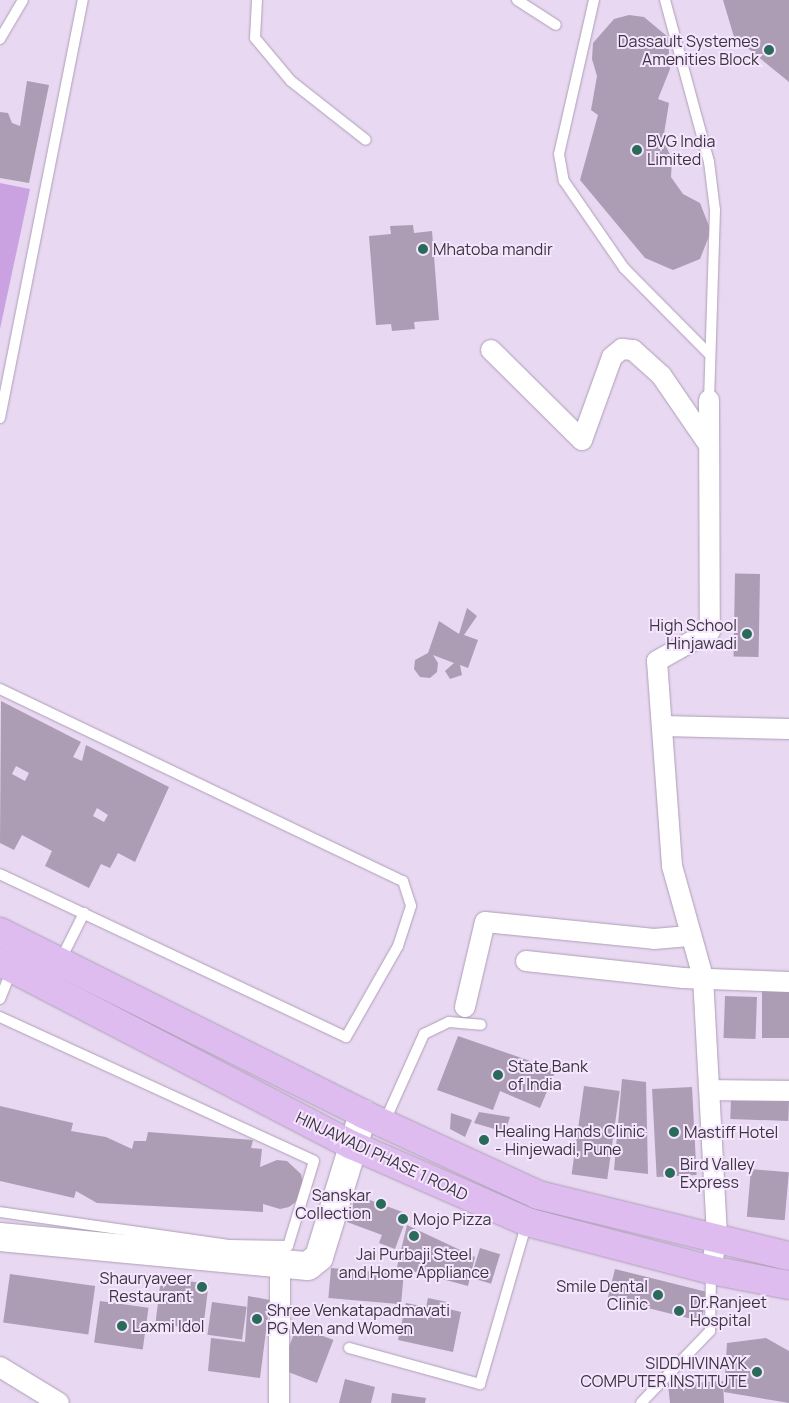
<!DOCTYPE html>
<html>
<head>
<meta charset="utf-8">
<style>
  body { margin:0 }
  #map { position:relative; width:789px; height:1403px; overflow:hidden; background:#e8d8f1; font-family:Manrope,sans-serif }
  div>[style] { position:absolute }
  [style*='--x'] { left:calc(var(--x)*1px); top:calc(var(--y)*1px); width:calc(var(--w)*1px); rotate:calc(var(--a)*1deg) }
  .green>* { inset:0; background:#cba2e1 }
  .building>* { inset:0; background:#ac9db5; transform-origin:0 0 }
  .roads { filter:drop-shadow(0 0 1px #ad9eb6) drop-shadow(0 0 1px #ad9eb6) }
  .lane>* { height:10px; margin:-5px; padding:0 5px; transform-origin:5px; border-radius:5px; background:#fff }
  .street>* { height:20px; margin:-10px; padding:0 10px; transform-origin:10px; border-radius:10px; background:#fff }
  .secondary>* { height:28px; margin:-14px; padding:0 14px; transform-origin:14px; border-radius:14px; background:#fff }
  .primary>* { height:28px; margin:-14px; padding:0 14px; transform-origin:14px; border-radius:14px; background:#debcef }
  .dots>* { width:14px; height:14px; translate:-50% -50%; box-sizing:border-box; border:2px solid #f5e5fe; border-radius:50% }
  span { translate:-50% -50%; white-space:nowrap; text-align:center; line-height:1.15; -webkit-text-stroke:4px #f5e5fe; paint-order:stroke }
  .poi-label { font-size:16px; color:#3b353e }
  .right { translate:-100% -50%; text-align:right }
  .left { translate:0 -50%; text-align:left }
  .street-label { font-size:16px; color:#3b353e }
</style>
</head>
<body>
<div id="map">
  <div class="green">
    <div style="clip-path:polygon(0 183px,30px 189px,0 329px)"></div>
  </div>
  <div class="building">
    <div style="clip-path:polygon(723px 0,789px 0,789px 82px,734px 37px)"></div>
    <div style="clip-path:polygon(629px 15px,644px 17px,668px 37px,670px 69px,658px 99px,669px 103px,663px 140px,672px 159px,671px 177px,683px 194px,700px 203px,711px 231px,700px 259px,673px 270px,645px 258px,580px 180px,598px 115px,591px 110px,597px 76px,592px 59px,593px 43px,614px 19px)"></div>
    <div style="clip-path:polygon(27px 81px,49px 85px,29px 183px,0 178px,0 112px,8px 113px,12px 123px,20px 126px)"></div>
    <div style="clip-path:polygon(413px 225px,414px 233px,432px 231px,439px 320px,414px 322px,415px 329px,392px 331px,391px 324px,376px 325px,369px 236px,391px 234px,390px 226px)"></div>
    <div style="left:760px;top:574px;width:83px;height:25px;rotate:91deg"></div>
    <div style="clip-path:polygon(467px 608px,477px 616px,464px 635px,478px 640px,468px 668px,460px 665px,462px 675px,450px 679px,445px 671px,454px 663px,433px 655px,438px 663px,437px 672px,430px 678px,420px 677px,414px 669px,415px 660px,428px 653px,439px 621px,459px 634px)"></div>
    <div style="clip-path:polygon(evenodd,1px 701px,81px 742px,73px 757px,82px 761px,86px 745px,169px 787px,135px 862px,118px 853px,110px 868px,101px 864px,89px 888px,45px 866px,52px 851px,22px 835px,14px 850px,0 843px,1px 701px,16px 766px,29px 773px,25px 781px,12px 774px,16px 766px,1px 701px,97px 808px,108px 815px,104px 822px,93px 816px,97px 808px)"></div>
    <div style="left:762px;top:990px;width:27px;height:48px"></div>
    <div style="left:725px;top:996px;width:32px;height:42px;rotate:2deg"></div>
    <div style="clip-path:polygon(458px 1036px,556px 1070px,540px 1108px,500px 1091px,493px 1110px,437px 1090px)"></div>
    <div style="clip-path:polygon(622px 1079px,646px 1082px,648px 1174px,614px 1170px)"></div>
    <div style="left:584px;top:1086px;width:36px;height:89px;rotate:8deg"></div>
    <div style="left:692px;top:1087px;width:88px;height:40px;rotate:87deg"></div>
    <div style="left:731px;top:1099px;width:58px;height:20px;rotate:2deg"></div>
    <div style="clip-path:polygon(0 1106px,73px 1123px,71px 1131px,106px 1137px,132px 1149px,134px 1141px,146px 1141px,148px 1132px,253px 1140px,251px 1148px,262px 1149px,260px 1167px,277px 1160px,287px 1161px,301px 1174px,303px 1183px,297px 1201px,289px 1207px,280px 1209px,263px 1204px,263px 1212px,97px 1203px,76px 1191px,74px 1198px,0 1181px)"></div>
    <div style="clip-path:polygon(479px 1112px,510px 1117px,505px 1132px,474px 1123px)"></div>
    <div style="clip-path:polygon(451px 1113px,472px 1120px,465px 1137px,450px 1129px)"></div>
    <div style="left:751px;top:1169px;width:38px;height:48px;rotate:5deg"></div>
    <div style="clip-path:polygon(356px 1195px,408px 1214px,395px 1249px,379px 1243px,382px 1235px,347px 1222px)"></div>
    <div style="clip-path:polygon(407px 1225px,475px 1257px,468px 1286px,397px 1267px)"></div>
    <div style="left:480px;top:1248px;width:21px;height:31px;rotate:17deg"></div>
    <div style="left:331px;top:1268px;width:73px;height:30px;rotate:5deg"></div>
    <div style="left:615px;top:1269px;width:96px;height:30px;rotate:14deg"></div>
    <div style="left:10px;top:1274px;width:86px;height:49px;rotate:8deg"></div>
    <div style="left:161px;top:1278px;width:48px;height:46px;rotate:7deg"></div>
    <div style="clip-path:polygon(248px 1296px,270px 1300px,260px 1378px,208px 1371px,211px 1338px,245px 1342px)"></div>
    <div style="clip-path:polygon(428px 1298px,447px 1302px,445px 1315px,449px 1309px,461px 1312px,453px 1352px,398px 1340px,406px 1303px,426px 1307px)"></div>
    <div style="left:100px;top:1301px;width:49px;height:42px;rotate:8deg"></div>
    <div style="left:212px;top:1302px;width:35px;height:33px;rotate:8deg"></div>
    <div style="left:297px;top:1326px;width:39px;height:46px;rotate:21deg"></div>
    <div style="clip-path:polygon(766px 1338px,789px 1351px,789px 1403px,724px 1392px,727px 1343px)"></div>
    <div style="clip-path:polygon(345px 1379px,375px 1387px,371px 1403px,339px 1403px)"></div>
    <div style="clip-path:polygon(723px 1381px,724px 1403px,670px 1403px,668px 1384px)"></div>
    <div style="clip-path:polygon(392px 1393px,426px 1398px,425px 1403px,391px 1403px)"></div>
  </div>
  <div class="roads">
    <div class="lane">
      <div style="--x:257;--y:0;--w:38;--a:93"></div>
      <div style="--x:255;--y:38;--w:56;--a:50.1"></div>
      <div style="--x:291;--y:81;--w:95;--a:38.2"></div>
      <div style="--x:517;--y:0;--w:46;--a:32.7"></div>
      <div style="--x:594;--y:0;--w:158;--a:102.8"></div>
      <div style="--x:559;--y:154;--w:27;--a:80"></div>
      <div style="--x:564;--y:181;--w:106;--a:55.4"></div>
      <div style="--x:624;--y:268;--w:121;--a:45.3"></div>
      <div style="--x:665;--y:0;--w:168;--a:74.8"></div>
      <div style="--x:709;--y:162;--w:48;--a:82.9"></div>
      <div style="--x:715;--y:210;--w:190;--a:91.8"></div>
      <div style="--x:0;--y:39;--w:45;--a:-59.5"></div>
      <div style="--x:0;--y:418;--w:426;--a:-78.8"></div>
      <div style="--x:0;--y:689;--w:446;--a:25.5"></div>
      <div style="--x:403;--y:881;--w:26;--a:72"></div>
      <div style="--x:411;--y:906;--w:42;--a:108"></div>
      <div style="--x:398;--y:946;--w:105;--a:119.7"></div>
      <div style="--x:346;--y:1037;--w:382;--a:-154.8"></div>
      <div style="--x:60;--y:961;--w:54;--a:-63.4"></div>
      <div style="--x:0;--y:999;--w:32;--a:-68"></div>
      <div style="--x:0;--y:1017;--w:345;--a:24.6"></div>
      <div style="--x:314;--y:1161;--w:89;--a:107"></div>
      <div style="--x:288;--y:1246;--w:59;--a:-179"></div>
      <div style="--x:229;--y:1245;--w:231;--a:-171.8"></div>
      <div style="--x:384;--y:1123;--w:98;--a:-65.8"></div>
      <div style="--x:424;--y:1034;--w:28;--a:-26"></div>
      <div style="--x:449;--y:1022;--w:32;--a:5"></div>
      <div style="--x:349;--y:1348;--w:136;--a:15.4"></div>
      <div style="--x:480;--y:1384;--w:169;--a:-73.8"></div>
      <div style="--x:641;--y:1403;--w:100;--a:-46.2"></div>
      <div style="--x:710;--y:1331;--w:60;--a:-89"></div>
    </div>
    <div class="street">
      <div style="--x:491;--y:350;--w:128;--a:44.7"></div>
      <div style="--x:582;--y:440;--w:88;--a:-70.1"></div>
      <div style="--x:612;--y:357;--w:13;--a:-39"></div>
      <div style="--x:622;--y:349;--w:11;--a:5"></div>
      <div style="--x:633;--y:350;--w:38;--a:42"></div>
      <div style="--x:661;--y:375;--w:85;--a:55.6"></div>
      <div style="--x:709;--y:400;--w:231;--a:89.8"></div>
      <div style="--x:710;--y:631;--w:61;--a:150.5"></div>
      <div style="--x:657;--y:661;--w:206;--a:85.8"></div>
      <div style="--x:672;--y:866;--w:115;--a:74.4"></div>
      <div style="--x:703;--y:977;--w:259;--a:86.9"></div>
      <div style="--x:717;--y:1236;--w:35;--a:100"></div>
      <div style="--x:662;--y:726;--w:127;--a:1.4"></div>
      <div style="--x:526;--y:961;--w:158;--a:6.2"></div>
      <div style="--x:683;--y:978;--w:106;--a:2.2"></div>
      <div style="--x:465;--y:1007;--w:87;--a:-76.8"></div>
      <div style="--x:485;--y:922;--w:170;--a:5.7"></div>
      <div style="--x:654;--y:939;--w:35;--a:-5"></div>
      <div style="--x:710;--y:1090;--w:79;--a:0.7"></div>
      <div style="--x:0;--y:1367;--w:69;--a:31.4"></div>
      <div style="--x:279;--y:1403;--w:138;--a:-89.6"></div>
    </div>
    <div class="secondary">
      <div style="--x:0;--y:1237;--w:309;--a:5.4"></div>
      <div style="--x:308;--y:1266;--w:14;--a:-39"></div>
      <div style="--x:319;--y:1257;--w:150;--a:-72.9"></div>
    </div>
    <div class="primary">
      <div style="--x:0;--y:932;--w:406;--a:26.6"></div>
      <div style="--x:363;--y:1114;--w:193;--a:24.8"></div>
      <div style="--x:538;--y:1195;--w:258;--a:13.7"></div>
      <div style="--x:0;--y:962;--w:397;--a:27.5"></div>
      <div style="--x:352;--y:1145;--w:191;--a:23.7"></div>
      <div style="--x:527;--y:1222;--w:190;--a:14.6"></div>
      <div style="--x:711;--y:1270;--w:79;--a:10.9"></div>
    </div>
  </div>
  <div class="dots">
    <div style="left:769px;top:50px;background:#296a59"></div>
    <div style="left:637px;top:150px;background:#296a59"></div>
    <div style="left:423px;top:249px;background:#296a59"></div>
    <div style="left:747px;top:634px;background:#296a59"></div>
    <div style="left:498px;top:1075px;background:#296a59"></div>
    <div style="left:674px;top:1132px;background:#296a59"></div>
    <div style="left:484px;top:1140px;background:#296a59"></div>
    <div style="left:670px;top:1173px;background:#296a59"></div>
    <div style="left:381px;top:1204px;background:#296a59"></div>
    <div style="left:403px;top:1219px;background:#296a59"></div>
    <div style="left:414px;top:1236px;background:#296a59"></div>
    <div style="left:202px;top:1287px;background:#296a59"></div>
    <div style="left:658px;top:1295px;background:#296a59"></div>
    <div style="left:679px;top:1311px;background:#296a59"></div>
    <div style="left:257px;top:1319px;background:#296a59"></div>
    <div style="left:122px;top:1326px;background:#296a59"></div>
    <div style="left:757px;top:1372px;background:#296a59"></div>
  </div>
  <div class="poi-label">
    <span class="right" style="left:759px;top:50px">Dassault Systemes<br>Amenities Block</span>
    <span class="left" style="left:647px;top:150px">BVG India<br>Limited</span>
    <span class="left" style="left:433px;top:249px">Mhatoba mandir</span>
    <span class="right" style="left:737px;top:634px">High School<br>Hinjawadi</span>
    <span class="left" style="left:508px;top:1075px">State Bank<br>of India</span>
    <span class="left" style="left:495px;top:1140px">Healing Hands Clinic<br>- Hinjewadi, Pune</span>
    <span class="left" style="left:684px;top:1132px">Mastiff Hotel</span>
    <span class="left" style="left:680px;top:1173px">Bird Valley<br>Express</span>
    <span class="right" style="left:371px;top:1204px">Sanskar<br>Collection</span>
    <span class="left" style="left:413px;top:1219px">Mojo Pizza</span>
    <span style="left:414px;top:1263px">Jai Purbaji Steel<br>and Home Appliance</span>
    <span class="right" style="left:192px;top:1287px">Shauryaveer<br>Restaurant</span>
    <span class="right" style="left:648px;top:1295px">Smile Dental<br>Clinic</span>
    <span class="left" style="left:690px;top:1311px">Dr.Ranjeet<br>Hospital</span>
    <span class="left" style="left:267px;top:1319px">Shree Venkatapadmavati<br>PG Men and Women</span>
    <span class="left" style="left:132px;top:1326px">Laxmi Idol</span>
    <span class="right" style="left:747px;top:1372px">SIDDHIVINAYK<br>COMPUTER INSTITUTE</span>
  </div>
  <div class="street-label">
    <span style="left:382px;top:1156px;rotate:25deg">HINJAWADI PHASE 1 ROAD</span>
  </div>
</div>
</body>
</html>
